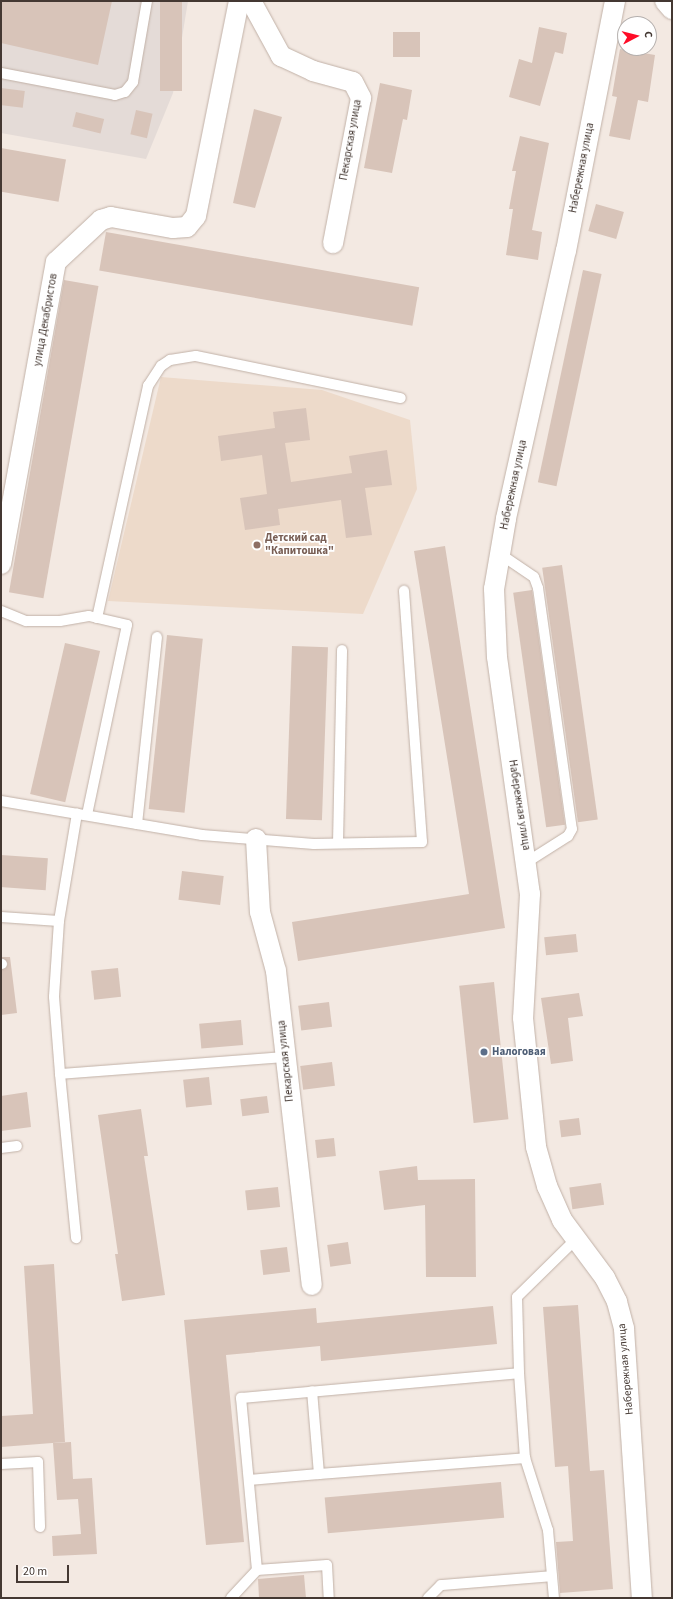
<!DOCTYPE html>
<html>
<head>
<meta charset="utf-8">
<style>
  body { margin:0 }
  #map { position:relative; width:673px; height:1599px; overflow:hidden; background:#f3e9e2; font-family:"Source Sans 3",sans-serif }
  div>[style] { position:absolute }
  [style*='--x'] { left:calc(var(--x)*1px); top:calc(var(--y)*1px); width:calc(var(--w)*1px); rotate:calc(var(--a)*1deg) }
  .industrial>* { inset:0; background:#e4dbd7 }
  .education>* { inset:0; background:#eddaca }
  .building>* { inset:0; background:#d8c4b9; transform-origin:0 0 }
  .roads { filter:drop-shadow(0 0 1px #c1b1a7) drop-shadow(0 0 1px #c1b1a7) }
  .service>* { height:10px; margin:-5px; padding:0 5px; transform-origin:5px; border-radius:5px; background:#fff }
  .minor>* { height:20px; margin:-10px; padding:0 10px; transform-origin:10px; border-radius:10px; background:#fff }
  .dots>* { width:11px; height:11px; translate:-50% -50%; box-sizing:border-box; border:2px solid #fff; border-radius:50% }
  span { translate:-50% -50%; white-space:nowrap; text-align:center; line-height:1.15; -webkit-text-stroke:3.5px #fff; paint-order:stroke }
  .street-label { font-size:11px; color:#443832 }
  .education-label { font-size:11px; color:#785e54; font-weight:700 }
  .left { translate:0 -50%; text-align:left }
  .service-label { font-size:11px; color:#4e5e75; font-weight:700 }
  .frame { position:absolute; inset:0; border:2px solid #443832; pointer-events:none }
  .north { position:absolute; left:617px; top:16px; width:40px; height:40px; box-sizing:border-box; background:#fff; border:1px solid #b4afad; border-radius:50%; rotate:83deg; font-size:11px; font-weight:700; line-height:16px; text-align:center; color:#443832 }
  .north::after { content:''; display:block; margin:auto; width:14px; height:18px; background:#ff0c27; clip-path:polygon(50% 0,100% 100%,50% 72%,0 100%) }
  .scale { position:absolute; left:16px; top:1565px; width:53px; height:18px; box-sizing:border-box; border:2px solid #443832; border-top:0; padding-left:5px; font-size:12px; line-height:14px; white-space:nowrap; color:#443832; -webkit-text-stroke:3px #fff; paint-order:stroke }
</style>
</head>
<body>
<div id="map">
  <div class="industrial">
    <div style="clip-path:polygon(1px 1px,188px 1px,173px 93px,146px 159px,1px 133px)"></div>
  </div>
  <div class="education">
    <div style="clip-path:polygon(161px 377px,322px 390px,410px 420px,417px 489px,363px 614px,108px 601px)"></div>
  </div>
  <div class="building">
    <div style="clip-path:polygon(1px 1px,112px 1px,98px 65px,1px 43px)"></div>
    <div style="left:160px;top:1px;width:22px;height:90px"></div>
    <div style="clip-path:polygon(539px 27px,567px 33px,563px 54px,555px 52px,540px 106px,509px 97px,519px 59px,532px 63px)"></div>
    <div style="left:393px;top:32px;width:27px;height:25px"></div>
    <div style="clip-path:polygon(620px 49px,655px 55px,648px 102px,638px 100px,630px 140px,609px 136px,617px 97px,612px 96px)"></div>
    <div style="clip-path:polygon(380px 83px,412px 90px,407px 120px,403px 119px,392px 173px,364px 168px)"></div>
    <div style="left:1px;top:88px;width:24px;height:17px;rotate:7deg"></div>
    <div style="clip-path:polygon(254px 109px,282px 117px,255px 208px,233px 203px)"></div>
    <div style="left:136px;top:110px;width:17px;height:25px;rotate:13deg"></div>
    <div style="left:76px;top:112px;width:29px;height:15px;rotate:14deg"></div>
    <div style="clip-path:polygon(520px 136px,549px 143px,532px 230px,542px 232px,538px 260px,506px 255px,513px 209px,509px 209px,516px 171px,512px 171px)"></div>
    <div style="left:1px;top:148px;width:66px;height:43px;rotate:10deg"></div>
    <div style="left:596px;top:204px;width:29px;height:28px;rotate:16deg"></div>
    <div style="left:106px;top:232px;width:318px;height:39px;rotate:10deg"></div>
    <div style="left:583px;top:270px;width:19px;height:217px;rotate:12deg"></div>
    <div style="left:64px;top:280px;width:35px;height:317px;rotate:10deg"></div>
    <div style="clip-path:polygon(306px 408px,310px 440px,285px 443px,291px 482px,352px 473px,349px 456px,387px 450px,392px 485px,365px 488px,372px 535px,346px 538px,341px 500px,278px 509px,280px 525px,245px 530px,240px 498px,267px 494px,262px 455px,221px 461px,218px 436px,275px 428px,273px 412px)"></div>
    <div style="clip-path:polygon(445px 546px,505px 928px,298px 961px,292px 922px,469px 894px,414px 551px)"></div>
    <div style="left:562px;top:565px;width:257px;height:20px;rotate:82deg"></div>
    <div style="left:532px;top:590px;width:237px;height:19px;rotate:82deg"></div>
    <div style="left:167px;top:635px;width:36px;height:175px;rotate:6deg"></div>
    <div style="left:65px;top:643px;width:36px;height:155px;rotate:13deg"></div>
    <div style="left:292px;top:646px;width:36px;height:173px;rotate:2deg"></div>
    <div style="left:1px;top:855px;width:47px;height:32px;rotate:4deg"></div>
    <div style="left:182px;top:871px;width:42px;height:29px;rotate:7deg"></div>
    <div style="left:576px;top:934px;width:18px;height:32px;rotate:84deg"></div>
    <div style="clip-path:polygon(1px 957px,10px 957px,17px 1013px,1px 1015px,1px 970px,8px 964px)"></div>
    <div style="left:118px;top:968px;width:29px;height:27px;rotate:84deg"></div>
    <div style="left:494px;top:982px;width:138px;height:35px;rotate:84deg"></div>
    <div style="clip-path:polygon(579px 993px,583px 1016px,568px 1018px,573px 1061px,551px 1064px,541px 998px)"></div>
    <div style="left:329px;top:1002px;width:25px;height:31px;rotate:83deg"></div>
    <div style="left:241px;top:1020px;width:25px;height:42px;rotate:85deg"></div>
    <div style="left:332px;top:1062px;width:24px;height:32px;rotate:83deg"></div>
    <div style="left:209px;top:1077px;width:28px;height:26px;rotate:84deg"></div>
    <div style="clip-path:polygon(27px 1092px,31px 1127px,1px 1131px,1px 1096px)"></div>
    <div style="left:267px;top:1096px;width:17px;height:27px;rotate:83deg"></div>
    <div style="clip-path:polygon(141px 1109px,148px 1156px,144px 1156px,165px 1295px,122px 1301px,115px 1254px,118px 1254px,98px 1115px)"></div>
    <div style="left:579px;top:1118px;width:17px;height:20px;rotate:83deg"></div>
    <div style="left:334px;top:1138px;width:18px;height:19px;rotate:84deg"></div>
    <div style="clip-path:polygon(417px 1166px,418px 1180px,475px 1179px,476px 1277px,426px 1277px,425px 1205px,384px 1210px,379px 1171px)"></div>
    <div style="left:601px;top:1183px;width:22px;height:32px;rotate:82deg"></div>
    <div style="left:278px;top:1187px;width:20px;height:33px;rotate:84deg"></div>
    <div style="left:348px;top:1242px;width:22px;height:21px;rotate:82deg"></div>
    <div style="left:287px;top:1247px;width:25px;height:27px;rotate:83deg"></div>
    <div style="clip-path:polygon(54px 1264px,65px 1442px,1px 1447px,1px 1416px,33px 1414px,24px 1266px)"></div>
    <div style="clip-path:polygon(578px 1305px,590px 1471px,604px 1470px,613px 1589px,560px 1593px,556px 1542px,573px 1541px,568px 1466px,555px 1467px,543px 1307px)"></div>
    <div style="clip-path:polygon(493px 1306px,497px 1344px,321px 1361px,320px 1346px,226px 1355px,244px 1542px,206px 1545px,184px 1320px,316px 1308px,317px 1323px)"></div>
    <div style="clip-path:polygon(71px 1442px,73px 1479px,92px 1478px,97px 1554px,53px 1556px,52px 1536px,81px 1534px,78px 1499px,57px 1500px,53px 1443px)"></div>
    <div style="left:501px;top:1482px;width:36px;height:177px;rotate:85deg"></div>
    <div style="clip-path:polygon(304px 1575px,306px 1598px,259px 1598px,258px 1579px)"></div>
  </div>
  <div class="roads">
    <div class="service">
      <div style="--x:1;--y:73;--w:116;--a:10.9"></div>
      <div style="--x:115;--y:95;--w:10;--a:-17"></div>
      <div style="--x:125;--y:92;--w:13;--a:-51"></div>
      <div style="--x:133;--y:82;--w:82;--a:-80.2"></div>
      <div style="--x:500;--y:554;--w:41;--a:34.1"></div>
      <div style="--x:534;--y:577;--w:12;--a:70"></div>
      <div style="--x:538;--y:588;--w:243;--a:82"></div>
      <div style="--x:572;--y:829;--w:8;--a:120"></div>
      <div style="--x:568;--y:836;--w:49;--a:147.6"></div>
      <div style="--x:1;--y:611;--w:27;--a:22"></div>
      <div style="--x:26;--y:621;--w:34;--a:0"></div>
      <div style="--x:60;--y:621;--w:29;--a:-10"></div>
      <div style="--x:89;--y:616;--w:39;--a:13"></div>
      <div style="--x:127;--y:625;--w:194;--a:101.9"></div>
      <div style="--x:97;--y:618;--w:238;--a:-77.6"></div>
      <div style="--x:148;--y:386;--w:24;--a:-57"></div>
      <div style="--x:161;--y:366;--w:11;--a:-34"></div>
      <div style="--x:170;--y:360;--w:26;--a:-9"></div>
      <div style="--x:196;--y:356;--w:209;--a:11.6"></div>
      <div style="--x:1;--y:801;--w:204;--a:9.6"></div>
      <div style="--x:202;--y:835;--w:112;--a:4.6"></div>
      <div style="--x:314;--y:844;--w:108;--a:-1.1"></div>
      <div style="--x:422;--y:842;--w:252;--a:-94.1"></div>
      <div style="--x:137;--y:824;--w:188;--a:-83.9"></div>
      <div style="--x:338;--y:843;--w:193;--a:-88.8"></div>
      <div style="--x:1;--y:917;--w:58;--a:3.9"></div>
      <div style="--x:59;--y:921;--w:109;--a:-80.5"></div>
      <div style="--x:59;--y:921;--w:76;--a:93.8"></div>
      <div style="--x:54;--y:997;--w:77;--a:85.5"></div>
      <div style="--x:60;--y:1074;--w:227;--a:-4.3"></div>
      <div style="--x:1;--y:964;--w:1;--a:0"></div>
      <div style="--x:60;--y:1074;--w:165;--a:84.4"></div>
      <div style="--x:1;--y:1148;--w:16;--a:-7"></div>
      <div style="--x:519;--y:1373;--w:76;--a:-91.5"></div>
      <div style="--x:517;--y:1297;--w:83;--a:-44.5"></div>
      <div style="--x:1;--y:1464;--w:37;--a:-3"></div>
      <div style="--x:38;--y:1462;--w:65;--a:88.2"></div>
      <div style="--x:319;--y:1474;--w:207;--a:-4.4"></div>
      <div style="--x:249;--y:1480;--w:70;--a:-4.9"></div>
      <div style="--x:319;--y:1474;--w:83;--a:-94.8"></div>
      <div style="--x:257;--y:1570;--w:70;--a:-4.1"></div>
      <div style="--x:327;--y:1565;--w:33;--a:87"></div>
      <div style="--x:231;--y:1598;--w:38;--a:-47"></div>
      <div style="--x:257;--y:1570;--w:173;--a:-95.3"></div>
      <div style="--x:241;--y:1398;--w:279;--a:-5.1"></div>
      <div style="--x:519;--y:1373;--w:85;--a:86"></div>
      <div style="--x:525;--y:1458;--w:76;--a:72.3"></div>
      <div style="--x:548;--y:1530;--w:68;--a:85"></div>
      <div style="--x:428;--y:1598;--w:18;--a:-45"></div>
      <div style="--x:441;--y:1585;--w:111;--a:-4.6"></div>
    </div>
    <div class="minor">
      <div style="--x:251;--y:1;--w:63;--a:61.4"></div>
      <div style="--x:281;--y:56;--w:35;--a:25"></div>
      <div style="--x:313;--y:71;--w:41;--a:15.4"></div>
      <div style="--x:353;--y:82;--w:18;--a:63"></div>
      <div style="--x:361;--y:98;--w:148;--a:100.9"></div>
      <div style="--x:615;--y:1;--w:254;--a:101.1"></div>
      <div style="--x:566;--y:250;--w:276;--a:102.6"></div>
      <div style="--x:506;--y:519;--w:71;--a:99.7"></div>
      <div style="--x:494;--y:589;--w:68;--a:87.5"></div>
      <div style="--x:497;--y:657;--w:239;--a:82.1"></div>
      <div style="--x:530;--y:894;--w:124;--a:93.2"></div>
      <div style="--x:523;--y:1018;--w:130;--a:84.2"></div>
      <div style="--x:536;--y:1147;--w:41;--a:74.2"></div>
      <div style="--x:547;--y:1186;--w:37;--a:66"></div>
      <div style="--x:562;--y:1220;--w:72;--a:53.4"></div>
      <div style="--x:605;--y:1278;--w:27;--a:63"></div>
      <div style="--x:617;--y:1302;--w:28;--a:75"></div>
      <div style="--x:624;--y:1329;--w:270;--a:86.2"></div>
      <div style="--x:665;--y:1;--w:11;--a:49"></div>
      <div style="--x:1;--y:564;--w:307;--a:-79.7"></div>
      <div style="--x:56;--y:262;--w:62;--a:-43"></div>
      <div style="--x:101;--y:220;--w:10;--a:-17"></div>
      <div style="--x:111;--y:217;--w:63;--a:10.1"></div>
      <div style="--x:173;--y:228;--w:14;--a:-4"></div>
      <div style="--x:187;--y:227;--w:14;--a:-51"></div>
      <div style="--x:196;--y:216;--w:219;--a:-78.7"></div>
      <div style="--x:256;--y:839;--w:73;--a:86.9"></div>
      <div style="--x:260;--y:912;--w:61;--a:74.8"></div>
      <div style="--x:276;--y:971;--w:316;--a:83.5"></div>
    </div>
  </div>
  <div class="dots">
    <div style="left:257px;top:545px;background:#8d6e63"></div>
    <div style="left:484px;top:1052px;background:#5c6f8a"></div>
  </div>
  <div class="street-label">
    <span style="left:351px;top:140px;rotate:-80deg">Пекарская улица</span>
    <span style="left:582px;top:168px;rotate:-79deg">Набережная улица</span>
    <span style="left:46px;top:320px;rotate:-80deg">улица Декабристов</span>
    <span style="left:514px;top:485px;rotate:-78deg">Набережная улица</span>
    <span style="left:519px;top:805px;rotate:81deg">Набережная улица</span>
    <span style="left:286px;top:1061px;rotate:-96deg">Пекарская улица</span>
    <span style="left:626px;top:1369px;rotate:-95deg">Набережная улица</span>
  </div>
  <div class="education-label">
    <span class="left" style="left:265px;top:545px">Детский сад<br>"Капитошка"</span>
  </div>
  <div class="service-label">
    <span class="left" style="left:492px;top:1052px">Налоговая</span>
  </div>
  <div class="frame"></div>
  <div class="north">С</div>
  <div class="scale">20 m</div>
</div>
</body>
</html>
